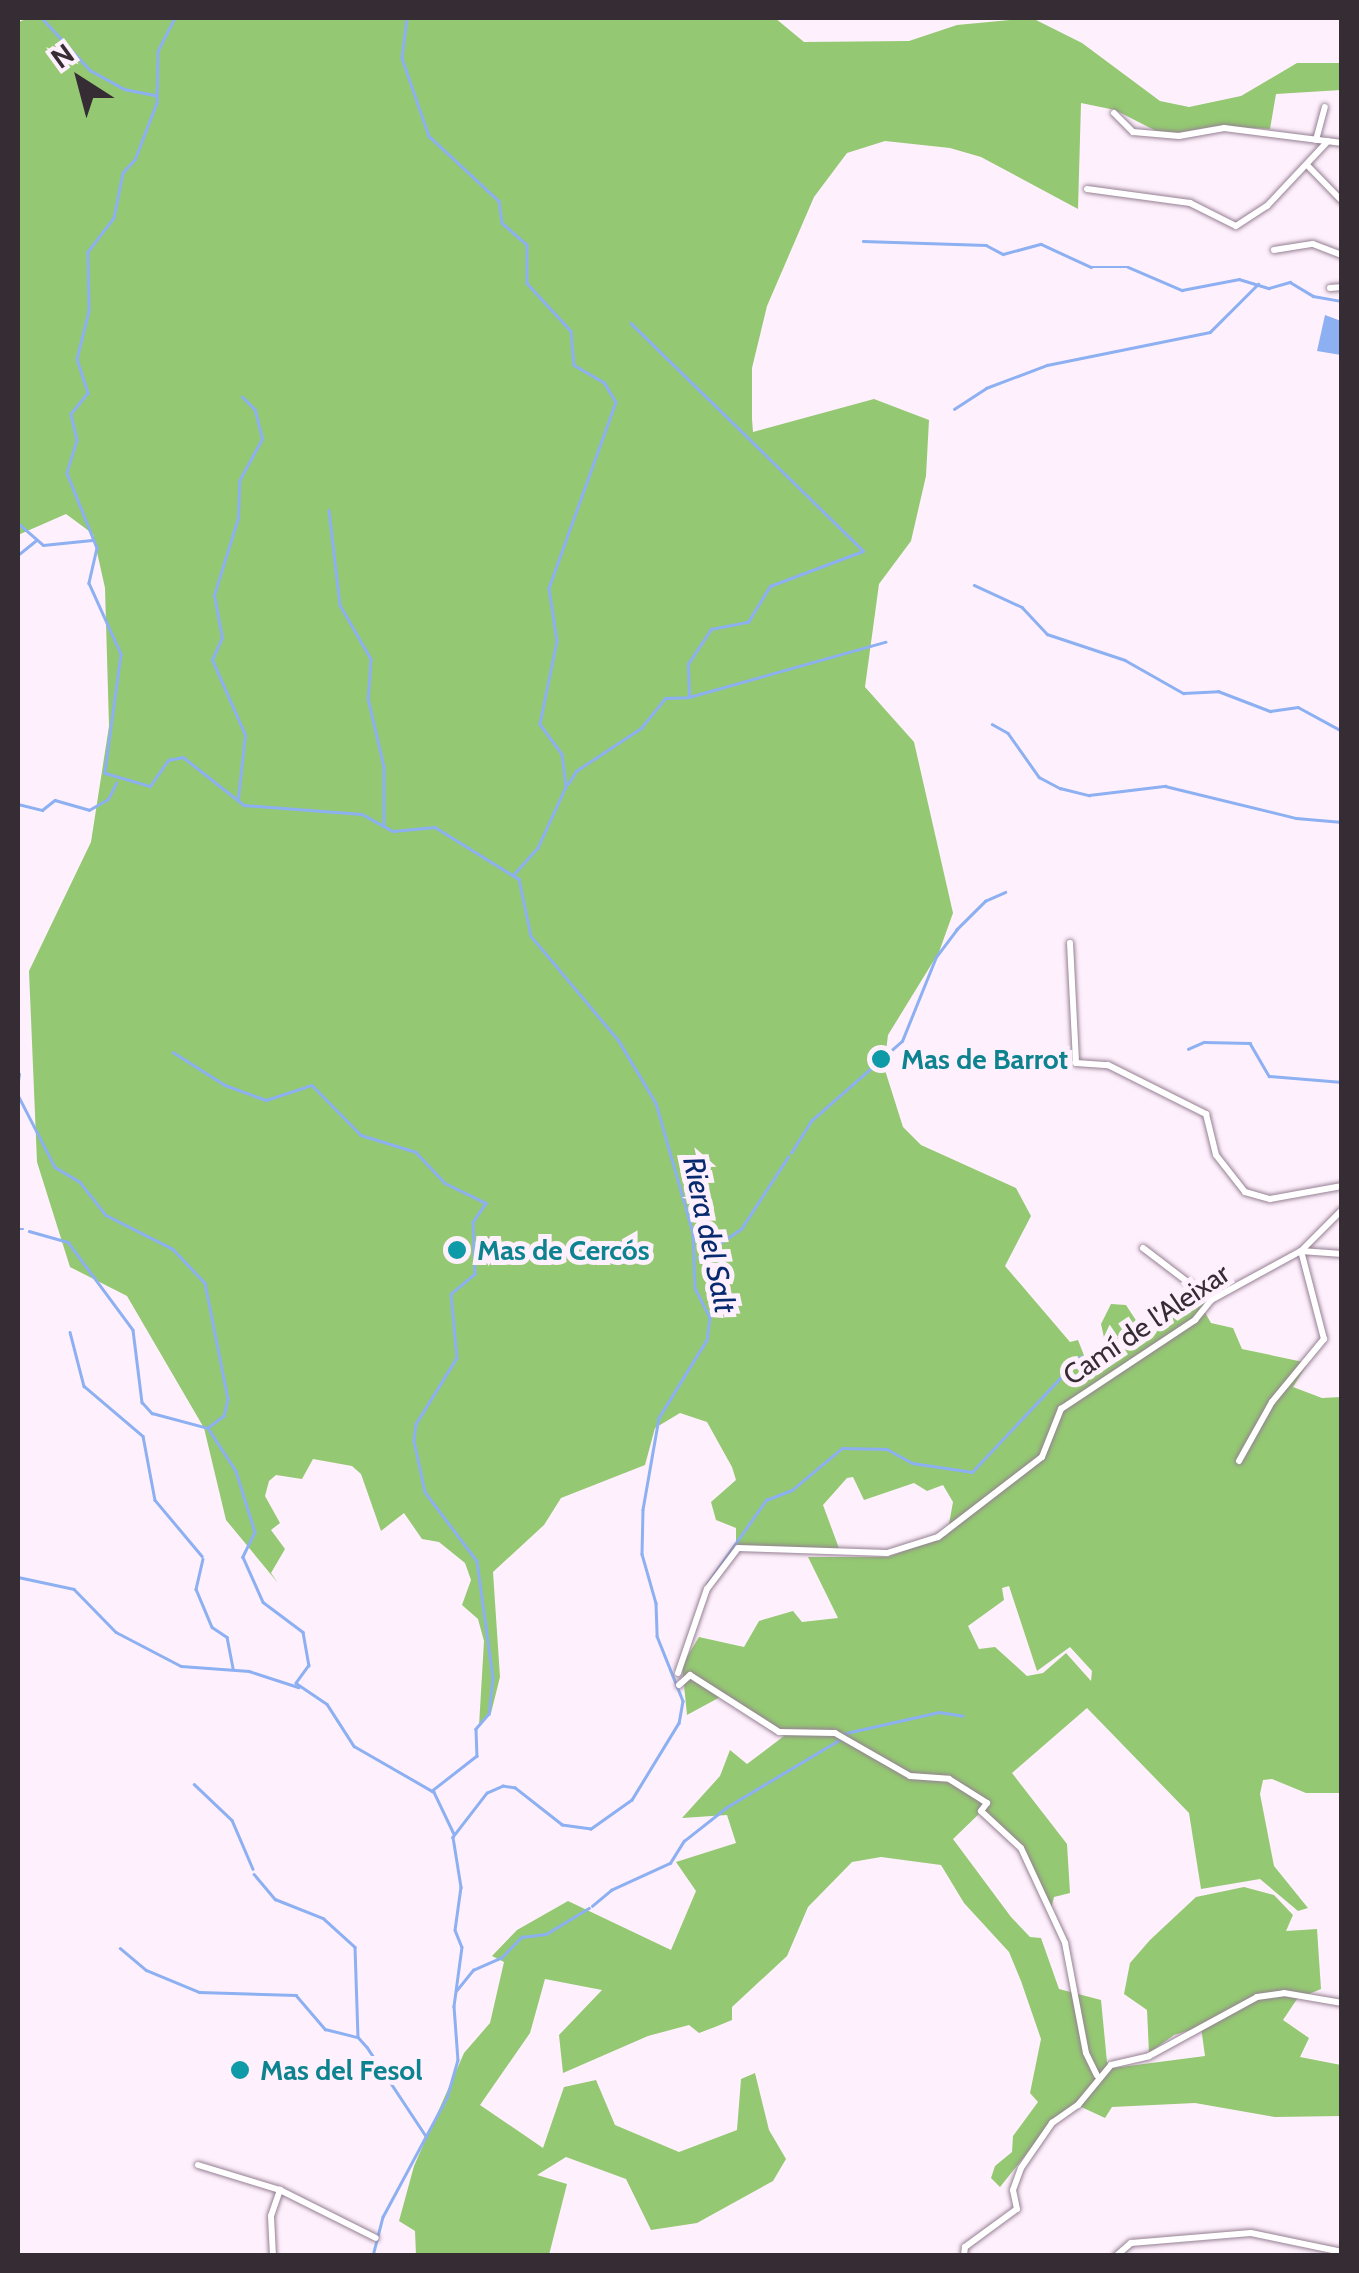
<!DOCTYPE html>
<html>
<head>
<meta charset="utf-8">
<style>
  body { margin:0 }
  #map { position:relative; width:1359px; height:2273px; overflow:hidden; background:#fff0fd; font-family:Cabin,sans-serif }
  div>[style] { position:absolute }
  [style*='--x'] { left:calc(var(--x)*1px); top:calc(var(--y)*1px); width:calc(var(--w)*1px); rotate:calc(var(--a)*1deg) }
  .forest>* { inset:0; background:#94c872 }
  .water>* { inset:0; background:#8cb0f1 }
  .stream>* { height:2.5px; margin:-1.25px; padding:0 1.25px; transform-origin:1.25px; border-radius:1.25px; background:#8cb0f1 }
  .roads { filter:drop-shadow(0 0 2px #958093) drop-shadow(0 0 2px #958093) }
  .minor>* { height:6px; margin:-3px; padding:0 3px; transform-origin:3px; border-radius:3px; background:#fff }
  .dots>* { width:28px; height:28px; translate:-50% -50%; box-sizing:border-box; border:5px solid #fff0fd; border-radius:50% }
  span { translate:-50% -50%; white-space:nowrap; text-align:center; line-height:1.15; -webkit-text-stroke:10px #fff0fd; paint-order:stroke }
  .culture-label { font-size:28px; color:#0d838f; font-weight:700 }
  .left { translate:0 -50%; text-align:left }
  .street-label { font-size:28px; color:#352c34 }
  .water-label { font-size:30px; color:#072a6f; font-style:italic }
  .frame { position:absolute; inset:0; border:20px solid #352c34; pointer-events:none }
  .north { position:absolute; left:30px; top:30px; width:100px; height:100px; -webkit-text-stroke:8px #fff0fd; paint-order:stroke; rotate:324deg; font-size:28px; font-weight:700; line-height:40px; text-align:center; color:#352c34 }
  .north::after { content:''; display:block; margin:auto; width:35px; height:45px; background:#352c34; clip-path:polygon(50% 0,100% 100%,50% 72%,0 100%) }
</style>
</head>
<body>
<div id="map">
  <div class="forest">
    <div style="clip-path:polygon(evenodd,30px 18px,775px 18px,804px 42px,909px 41px,957px 25px,1032px 18px,1082px 43px,1160px 101px,1189px 107px,1241px 96px,1297px 63px,1341px 63px,1341px 90px,1276px 94px,1270px 129px,1217px 126px,1164px 135px,1115px 110px,1081px 103px,1078px 209px,981px 157px,950px 148px,885px 141px,847px 153px,814px 197px,767px 306px,752px 368px,752px 419px,753px 432px,874px 399px,929px 420px,926px 476px,911px 541px,879px 584px,865px 687px,914px 742px,953px 913px,939px 952px,888px 1035px,884px 1067px,903px 1127px,921px 1145px,1016px 1188px,1031px 1216px,1005px 1266px,1070px 1342px,1078px 1340px,1087px 1363px,1100px 1373px,1115px 1348px,1105px 1342px,1101px 1324px,1111px 1304px,1126px 1305px,1139px 1325px,1185px 1309px,1198px 1295px,1207px 1299px,1203px 1309px,1211px 1323px,1233px 1328px,1242px 1349px,1308px 1363px,1293px 1387px,1322px 1398px,1341px 1397px,1341px 1793px,1306px 1793px,1272px 1779px,1263px 1780px,1260px 1794px,1274px 1866px,1308px 1908px,1298px 1911px,1260px 1879px,1201px 1889px,1189px 1813px,1087px 1708px,1012px 1773px,1067px 1844px,1070px 1893px,1054px 1897px,1051px 1909px,1020px 1851px,982px 1811px,953px 1839px,1011px 1917px,1030px 1937px,1041px 1938px,1059px 1989px,1101px 2000px,1107px 2062px,1113px 2068px,1205px 2056px,1201px 2027px,1174px 2035px,1149px 2053px,1147px 2010px,1124px 1994px,1130px 1963px,1150px 1940px,1196px 1897px,1244px 1887px,1274px 1895px,1293px 1915px,1286px 1931px,1317px 1929px,1321px 1989px,1297px 1999px,1283px 2020px,1309px 2038px,1300px 2057px,1341px 2065px,1341px 2116px,1275px 2117px,1195px 2103px,1112px 2107px,1105px 2118px,1077px 2105px,1051px 2123px,1000px 2187px,991px 2178px,995px 2166px,1012px 2152px,1013px 2136px,1038px 2102px,1030px 2093px,1041px 2039px,1021px 1981px,1009px 1952px,964px 1903px,941px 1865px,881px 1857px,852px 1862px,808px 1907px,787px 1956px,732px 2007px,732px 2020px,715px 2027px,699px 2033px,689px 2025px,648px 2036px,563px 2073px,559px 2035px,602px 1990px,545px 1979px,530px 2033px,480px 2105px,543px 2148px,564px 2087px,596px 2080px,615px 2125px,679px 2152px,737px 2130px,741px 2079px,755px 2073px,769px 2130px,786px 2159px,773px 2181px,697px 2223px,651px 2230px,626px 2179px,566px 2157px,537px 2175px,567px 2184px,549px 2255px,416px 2255px,415px 2231px,399px 2221px,414px 2166px,464px 2053px,490px 2023px,504px 1962px,492px 1956px,517px 1930px,568px 1901px,671px 1950px,696px 1891px,676px 1862px,736px 1843px,727px 1815px,682px 1818px,720px 1776px,730px 1750px,747px 1764px,784px 1736px,722px 1696px,687px 1715px,682px 1665px,699px 1637px,744px 1647px,759px 1621px,793px 1611px,802px 1622px,838px 1618px,808px 1557px,888px 1557px,947px 1535px,953px 1502px,943px 1485px,927px 1491px,914px 1483px,864px 1500px,853px 1477px,847px 1478px,823px 1505px,840px 1551px,736px 1547px,736px 1528px,716px 1520px,711px 1502px,736px 1480px,732px 1467px,707px 1422px,680px 1413px,655px 1428px,645px 1465px,561px 1498px,544px 1525px,493px 1572px,500px 1677px,491px 1713px,479px 1726px,484px 1641px,478px 1619px,462px 1605px,471px 1580px,465px 1563px,439px 1542px,422px 1539px,404px 1513px,381px 1531px,361px 1474px,352px 1466px,313px 1459px,302px 1479px,276px 1475px,269px 1481px,265px 1496px,280px 1523px,271px 1530px,285px 1549px,271px 1573px,278px 1583px,226px 1520px,204px 1428px,127px 1296px,70px 1267px,37px 1162px,29px 971px,91px 842px,109px 726px,105px 588px,93px 534px,66px 514px,18px 535px,18px 22px,30px 18px,1009px 1586px,1037px 1671px,1070px 1647px,1092px 1671px,1091px 1681px,1066px 1653px,1043px 1673px,1027px 1676px,995px 1647px,979px 1649px,968px 1626px,1004px 1600px,1002px 1588px,1009px 1586px)"></div>
  </div>
  <div class="water">
    <div style="clip-path:polygon(1325px 315px,1341px 321px,1341px 355px,1317px 351px)"></div>
  </div>
  <div class="stream">
    <div style="--x:42;--y:18;--w:71;--a:47.3"></div>
    <div style="--x:90;--y:70;--w:39;--a:29"></div>
    <div style="--x:124;--y:89;--w:32;--a:11"></div>
    <div style="--x:175;--y:18;--w:37;--a:117"></div>
    <div style="--x:158;--y:51;--w:52;--a:91.1"></div>
    <div style="--x:157;--y:103;--w:61;--a:111.1"></div>
    <div style="--x:135;--y:160;--w:18;--a:133"></div>
    <div style="--x:123;--y:173;--w:46;--a:101.3"></div>
    <div style="--x:114;--y:218;--w:43;--a:127.4"></div>
    <div style="--x:88;--y:252;--w:59;--a:89"></div>
    <div style="--x:89;--y:311;--w:49;--a:104"></div>
    <div style="--x:77;--y:359;--w:36;--a:72"></div>
    <div style="--x:88;--y:393;--w:27;--a:129"></div>
    <div style="--x:71;--y:414;--w:27;--a:77"></div>
    <div style="--x:77;--y:440;--w:34;--a:107"></div>
    <div style="--x:67;--y:473;--w:81;--a:68.2"></div>
    <div style="--x:97;--y:548;--w:36;--a:103"></div>
    <div style="--x:89;--y:583;--w:78;--a:65.7"></div>
    <div style="--x:121;--y:654;--w:120;--a:97.7"></div>
    <div style="--x:105;--y:773;--w:47;--a:16.1"></div>
    <div style="--x:150;--y:786;--w:32;--a:-55"></div>
    <div style="--x:168;--y:760;--w:15;--a:-11"></div>
    <div style="--x:183;--y:757;--w:78;--a:38.2"></div>
    <div style="--x:244;--y:805;--w:118;--a:4.4"></div>
    <div style="--x:362;--y:814;--w:35;--a:29"></div>
    <div style="--x:393;--y:831;--w:42;--a:-5.4"></div>
    <div style="--x:435;--y:827;--w:99;--a:31.8"></div>
    <div style="--x:519;--y:879;--w:58;--a:78.1"></div>
    <div style="--x:531;--y:936;--w:137;--a:50"></div>
    <div style="--x:619;--y:1041;--w:72;--a:59.2"></div>
    <div style="--x:656;--y:1103;--w:135;--a:74.1"></div>
    <div style="--x:693;--y:1233;--w:55;--a:87.9"></div>
    <div style="--x:695;--y:1288;--w:33;--a:63"></div>
    <div style="--x:710;--y:1317;--w:23;--a:97"></div>
    <div style="--x:707;--y:1340;--w:92;--a:121.6"></div>
    <div style="--x:659;--y:1418;--w:93;--a:99.9"></div>
    <div style="--x:643;--y:1510;--w:44;--a:91.3"></div>
    <div style="--x:642;--y:1554;--w:51;--a:74.1"></div>
    <div style="--x:656;--y:1603;--w:33;--a:88"></div>
    <div style="--x:657;--y:1636;--w:70;--a:68.2"></div>
    <div style="--x:683;--y:1701;--w:22;--a:100"></div>
    <div style="--x:679;--y:1723;--w:90;--a:121.4"></div>
    <div style="--x:632;--y:1800;--w:50;--a:144.7"></div>
    <div style="--x:591;--y:1829;--w:29;--a:-172"></div>
    <div style="--x:562;--y:1825;--w:60;--a:-141.8"></div>
    <div style="--x:515;--y:1788;--w:12;--a:-171"></div>
    <div style="--x:503;--y:1786;--w:17;--a:156"></div>
    <div style="--x:487;--y:1793;--w:56;--a:127.7"></div>
    <div style="--x:453;--y:1837;--w:51;--a:80.9"></div>
    <div style="--x:461;--y:1887;--w:43;--a:97.9"></div>
    <div style="--x:455;--y:1930;--w:18;--a:68"></div>
    <div style="--x:462;--y:1947;--w:60;--a:97.7"></div>
    <div style="--x:454;--y:2006;--w:54;--a:85.8"></div>
    <div style="--x:458;--y:2060;--w:37;--a:106"></div>
    <div style="--x:448;--y:2096;--w:137;--a:118.2"></div>
    <div style="--x:383;--y:2217;--w:40;--a:104.4"></div>
    <div style="--x:407;--y:18;--w:40;--a:97.1"></div>
    <div style="--x:402;--y:58;--w:83;--a:70.9"></div>
    <div style="--x:429;--y:136;--w:96;--a:42.9"></div>
    <div style="--x:499;--y:201;--w:22;--a:82"></div>
    <div style="--x:502;--y:223;--w:33;--a:41"></div>
    <div style="--x:527;--y:245;--w:38;--a:90"></div>
    <div style="--x:527;--y:283;--w:65;--a:47.5"></div>
    <div style="--x:571;--y:331;--w:34;--a:85"></div>
    <div style="--x:574;--y:365;--w:34;--a:30"></div>
    <div style="--x:604;--y:382;--w:23;--a:59"></div>
    <div style="--x:616;--y:402;--w:198;--a:109.8"></div>
    <div style="--x:549;--y:588;--w:54;--a:81.4"></div>
    <div style="--x:557;--y:641;--w:85;--a:101.6"></div>
    <div style="--x:540;--y:724;--w:37;--a:54"></div>
    <div style="--x:562;--y:754;--w:33;--a:83"></div>
    <div style="--x:566;--y:787;--w:67;--a:114.7"></div>
    <div style="--x:538;--y:848;--w:36;--a:132"></div>
    <div style="--x:863;--y:241;--w:123;--a:1.9"></div>
    <div style="--x:986;--y:245;--w:19;--a:28"></div>
    <div style="--x:1003;--y:254;--w:39;--a:-15"></div>
    <div style="--x:1041;--y:244;--w:55;--a:24.7"></div>
    <div style="--x:1091;--y:267;--w:37;--a:0"></div>
    <div style="--x:1128;--y:267;--w:59;--a:23.1"></div>
    <div style="--x:1182;--y:290;--w:58;--a:-10.9"></div>
    <div style="--x:1239;--y:279;--w:31;--a:17"></div>
    <div style="--x:1269;--y:288;--w:22;--a:-16"></div>
    <div style="--x:1290;--y:282;--w:27;--a:31"></div>
    <div style="--x:1313;--y:296;--w:29;--a:10"></div>
    <div style="--x:954;--y:409;--w:38;--a:-33"></div>
    <div style="--x:986;--y:388;--w:65;--a:-20.7"></div>
    <div style="--x:1047;--y:365;--w:166;--a:-11.4"></div>
    <div style="--x:1210;--y:332;--w:68;--a:-45"></div>
    <div style="--x:329;--y:510;--w:96;--a:83.4"></div>
    <div style="--x:340;--y:605;--w:62;--a:60.1"></div>
    <div style="--x:371;--y:659;--w:39;--a:94"></div>
    <div style="--x:368;--y:698;--w:71;--a:76.9"></div>
    <div style="--x:384;--y:767;--w:58;--a:90"></div>
    <div style="--x:18;--y:523;--w:33;--a:41"></div>
    <div style="--x:43;--y:545;--w:49;--a:-5.8"></div>
    <div style="--x:18;--y:555;--w:22;--a:-39"></div>
    <div style="--x:974;--y:585;--w:53;--a:24.6"></div>
    <div style="--x:1022;--y:607;--w:37;--a:47"></div>
    <div style="--x:1047;--y:634;--w:82;--a:18.4"></div>
    <div style="--x:1125;--y:660;--w:67;--a:29.6"></div>
    <div style="--x:1183;--y:693;--w:35;--a:-3"></div>
    <div style="--x:1218;--y:691;--w:56;--a:21"></div>
    <div style="--x:1270;--y:711;--w:28;--a:-8"></div>
    <div style="--x:1298;--y:707;--w:50;--a:28.6"></div>
    <div style="--x:689;--y:697;--w:204;--a:-15.7"></div>
    <div style="--x:992;--y:724;--w:18;--a:29"></div>
    <div style="--x:1008;--y:733;--w:54;--a:54.8"></div>
    <div style="--x:1039;--y:777;--w:24;--a:28"></div>
    <div style="--x:1060;--y:788;--w:30;--a:14"></div>
    <div style="--x:1089;--y:795;--w:77;--a:-6.8"></div>
    <div style="--x:1165;--y:786;--w:135;--a:13.7"></div>
    <div style="--x:1296;--y:818;--w:46;--a:5"></div>
    <div style="--x:568;--y:784;--w:15;--a:-58"></div>
    <div style="--x:576;--y:771;--w:78;--a:-33.5"></div>
    <div style="--x:641;--y:728;--w:38;--a:-51"></div>
    <div style="--x:665;--y:698;--w:24;--a:-2"></div>
    <div style="--x:689;--y:697;--w:33;--a:-92"></div>
    <div style="--x:688;--y:664;--w:42;--a:-56.7"></div>
    <div style="--x:711;--y:629;--w:38;--a:-11"></div>
    <div style="--x:748;--y:622;--w:42;--a:-58.6"></div>
    <div style="--x:770;--y:586;--w:99;--a:-20.6"></div>
    <div style="--x:863;--y:551;--w:325;--a:-135.6"></div>
    <div style="--x:238;--y:798;--w:63;--a:-83.7"></div>
    <div style="--x:245;--y:735;--w:82;--a:-113.7"></div>
    <div style="--x:212;--y:660;--w:24;--a:-66"></div>
    <div style="--x:222;--y:638;--w:44;--a:-100.5"></div>
    <div style="--x:214;--y:595;--w:81;--a:-72.7"></div>
    <div style="--x:238;--y:518;--w:37;--a:-88"></div>
    <div style="--x:239;--y:481;--w:48;--a:-61.3"></div>
    <div style="--x:262;--y:439;--w:30;--a:-104"></div>
    <div style="--x:255;--y:410;--w:18;--a:-135"></div>
    <div style="--x:18;--y:804;--w:25;--a:14"></div>
    <div style="--x:42;--y:810;--w:16;--a:-38"></div>
    <div style="--x:55;--y:800;--w:35;--a:16"></div>
    <div style="--x:89;--y:810;--w:22;--a:-30"></div>
    <div style="--x:108;--y:799;--w:18;--a:-63"></div>
    <div style="--x:1188;--y:1049;--w:17;--a:-24"></div>
    <div style="--x:1204;--y:1042;--w:46;--a:1.2"></div>
    <div style="--x:1250;--y:1043;--w:38;--a:60"></div>
    <div style="--x:1269;--y:1076;--w:73;--a:4.7"></div>
    <div style="--x:173;--y:1052;--w:62;--a:32.4"></div>
    <div style="--x:225;--y:1085;--w:44;--a:20.1"></div>
    <div style="--x:266;--y:1100;--w:48;--a:-18.1"></div>
    <div style="--x:312;--y:1085;--w:70;--a:45.6"></div>
    <div style="--x:361;--y:1135;--w:58;--a:17.2"></div>
    <div style="--x:416;--y:1152;--w:42;--a:46.9"></div>
    <div style="--x:445;--y:1183;--w:46;--a:26"></div>
    <div style="--x:486;--y:1203;--w:23;--a:124"></div>
    <div style="--x:473;--y:1222;--w:52;--a:87.8"></div>
    <div style="--x:475;--y:1274;--w:31;--a:140"></div>
    <div style="--x:451;--y:1294;--w:64;--a:84.6"></div>
    <div style="--x:457;--y:1358;--w:78;--a:121.8"></div>
    <div style="--x:416;--y:1424;--w:17;--a:97"></div>
    <div style="--x:414;--y:1441;--w:52;--a:77.8"></div>
    <div style="--x:425;--y:1492;--w:86;--a:53"></div>
    <div style="--x:477;--y:1561;--w:118;--a:82.2"></div>
    <div style="--x:493;--y:1678;--w:36;--a:96"></div>
    <div style="--x:489;--y:1714;--w:20;--a:131"></div>
    <div style="--x:476;--y:1729;--w:27;--a:88"></div>
    <div style="--x:477;--y:1756;--w:57;--a:142.1"></div>
    <div style="--x:18;--y:1081;--w:7;--a:-82"></div>
    <div style="--x:18;--y:1095;--w:81;--a:62.8"></div>
    <div style="--x:55;--y:1167;--w:29;--a:31"></div>
    <div style="--x:80;--y:1182;--w:42;--a:51.8"></div>
    <div style="--x:106;--y:1215;--w:75;--a:26.9"></div>
    <div style="--x:173;--y:1249;--w:47;--a:46.7"></div>
    <div style="--x:205;--y:1283;--w:118;--a:78.8"></div>
    <div style="--x:228;--y:1399;--w:17;--a:103"></div>
    <div style="--x:224;--y:1416;--w:20;--a:143"></div>
    <div style="--x:208;--y:1428;--w:51;--a:56.9"></div>
    <div style="--x:236;--y:1471;--w:64;--a:72.7"></div>
    <div style="--x:255;--y:1532;--w:28;--a:116"></div>
    <div style="--x:243;--y:1557;--w:49;--a:66"></div>
    <div style="--x:263;--y:1602;--w:50;--a:36.9"></div>
    <div style="--x:303;--y:1632;--w:34;--a:80"></div>
    <div style="--x:309;--y:1665;--w:22;--a:126"></div>
    <div style="--x:296;--y:1683;--w:37;--a:34"></div>
    <div style="--x:327;--y:1704;--w:50;--a:57.3"></div>
    <div style="--x:354;--y:1746;--w:92;--a:29.9"></div>
    <div style="--x:434;--y:1792;--w:47;--a:64.5"></div>
    <div style="--x:791;--y:1153;--w:38;--a:-58"></div>
    <div style="--x:811;--y:1121;--w:121;--a:-41.3"></div>
    <div style="--x:902;--y:1041;--w:91;--a:-68"></div>
    <div style="--x:936;--y:957;--w:34;--a:-53"></div>
    <div style="--x:956;--y:930;--w:41;--a:-45"></div>
    <div style="--x:985;--y:901;--w:22;--a:-24"></div>
    <div style="--x:18;--y:1229;--w:5;--a:0"></div>
    <div style="--x:29;--y:1231;--w:41;--a:15.8"></div>
    <div style="--x:68;--y:1242;--w:109;--a:53.5"></div>
    <div style="--x:133;--y:1330;--w:73;--a:82.9"></div>
    <div style="--x:142;--y:1402;--w:15;--a:48"></div>
    <div style="--x:152;--y:1413;--w:58;--a:15"></div>
    <div style="--x:698;--y:1258;--w:52;--a:-34"></div>
    <div style="--x:741;--y:1229;--w:86;--a:-56.9"></div>
    <div style="--x:70;--y:1332;--w:56;--a:75.5"></div>
    <div style="--x:84;--y:1386;--w:77;--a:40.3"></div>
    <div style="--x:143;--y:1436;--w:65;--a:79.4"></div>
    <div style="--x:155;--y:1500;--w:73;--a:50"></div>
    <div style="--x:203;--y:1559;--w:31;--a:103"></div>
    <div style="--x:196;--y:1589;--w:41;--a:67.2"></div>
    <div style="--x:212;--y:1627;--w:18;--a:34"></div>
    <div style="--x:227;--y:1637;--w:32;--a:79"></div>
    <div style="--x:18;--y:1577;--w:57;--a:12.1"></div>
    <div style="--x:74;--y:1589;--w:60;--a:45.7"></div>
    <div style="--x:116;--y:1632;--w:73;--a:27.6"></div>
    <div style="--x:181;--y:1666;--w:68;--a:4.2"></div>
    <div style="--x:249;--y:1671;--w:52;--a:18.1"></div>
    <div style="--x:707;--y:1584;--w:103;--a:-54.9"></div>
    <div style="--x:766;--y:1500;--w:28;--a:-21"></div>
    <div style="--x:792;--y:1490;--w:65;--a:-40"></div>
    <div style="--x:842;--y:1448;--w:45;--a:1.3"></div>
    <div style="--x:887;--y:1449;--w:29;--a:29"></div>
    <div style="--x:912;--y:1463;--w:61;--a:8.5"></div>
    <div style="--x:972;--y:1472;--w:158;--a:-46.8"></div>
    <div style="--x:846;--y:1733;--w:95;--a:-12.7"></div>
    <div style="--x:939;--y:1712;--w:24;--a:9"></div>
    <div style="--x:194;--y:1784;--w:52;--a:43.5"></div>
    <div style="--x:232;--y:1820;--w:53;--a:66.8"></div>
    <div style="--x:254;--y:1874;--w:33;--a:50"></div>
    <div style="--x:275;--y:1899;--w:52;--a:21.6"></div>
    <div style="--x:323;--y:1918;--w:43;--a:42.2"></div>
    <div style="--x:355;--y:1947;--w:89;--a:88.1"></div>
    <div style="--x:592;--y:1906;--w:25;--a:-40"></div>
    <div style="--x:611;--y:1890;--w:65;--a:-24.6"></div>
    <div style="--x:670;--y:1863;--w:26;--a:-58"></div>
    <div style="--x:684;--y:1841;--w:55;--a:-38.3"></div>
    <div style="--x:727;--y:1807;--w:131;--a:-30.9"></div>
    <div style="--x:120;--y:1948;--w:34;--a:40"></div>
    <div style="--x:146;--y:1970;--w:57;--a:22.5"></div>
    <div style="--x:199;--y:1992;--w:97;--a:1.8"></div>
    <div style="--x:296;--y:1995;--w:45;--a:49.5"></div>
    <div style="--x:325;--y:2029;--w:34;--a:14"></div>
    <div style="--x:358;--y:2037;--w:13;--a:48"></div>
    <div style="--x:367;--y:2047;--w:107;--a:56.5"></div>
    <div style="--x:456;--y:1991;--w:27;--a:-51"></div>
    <div style="--x:473;--y:1970;--w:32;--a:-24"></div>
    <div style="--x:502;--y:1957;--w:28;--a:-46"></div>
    <div style="--x:521;--y:1937;--w:25;--a:-7"></div>
    <div style="--x:546;--y:1934;--w:50;--a:-31.2"></div>
  </div>
  <div class="roads">
    <div class="minor">
      <div style="--x:1114;--y:113;--w:27;--a:45"></div>
      <div style="--x:1133;--y:132;--w:46;--a:5"></div>
      <div style="--x:1179;--y:136;--w:46;--a:-10.1"></div>
      <div style="--x:1224;--y:128;--w:119;--a:7.2"></div>
      <div style="--x:1316;--y:140;--w:34;--a:-75"></div>
      <div style="--x:1309;--y:167;--w:47;--a:45.9"></div>
      <div style="--x:1087;--y:189;--w:104;--a:7.7"></div>
      <div style="--x:1190;--y:203;--w:51;--a:26.6"></div>
      <div style="--x:1236;--y:226;--w:37;--a:-33"></div>
      <div style="--x:1267;--y:206;--w:89;--a:-46.8"></div>
      <div style="--x:1274;--y:250;--w:39;--a:-9"></div>
      <div style="--x:1313;--y:244;--w:31;--a:21"></div>
      <div style="--x:1330;--y:288;--w:12;--a:-5"></div>
      <div style="--x:1070;--y:943;--w:120;--a:87.1"></div>
      <div style="--x:1076;--y:1063;--w:32;--a:4"></div>
      <div style="--x:1108;--y:1065;--w:110;--a:26.6"></div>
      <div style="--x:1206;--y:1114;--w:42;--a:76.3"></div>
      <div style="--x:1216;--y:1155;--w:47;--a:51.9"></div>
      <div style="--x:1245;--y:1192;--w:26;--a:16"></div>
      <div style="--x:1270;--y:1199;--w:73;--a:-10.2"></div>
      <div style="--x:1143;--y:1248;--w:86;--a:37.4"></div>
      <div style="--x:1301;--y:1251;--w:41;--a:4.2"></div>
      <div style="--x:1239;--y:1461;--w:68;--a:-60.8"></div>
      <div style="--x:1272;--y:1402;--w:82;--a:-50.5"></div>
      <div style="--x:1324;--y:1339;--w:91;--a:-104.6"></div>
      <div style="--x:678;--y:1673;--w:89;--a:-71"></div>
      <div style="--x:707;--y:1589;--w:51;--a:-52.9"></div>
      <div style="--x:738;--y:1548;--w:149;--a:1.9"></div>
      <div style="--x:887;--y:1553;--w:53;--a:-17.4"></div>
      <div style="--x:938;--y:1537;--w:131;--a:-37.6"></div>
      <div style="--x:1042;--y:1457;--w:52;--a:-68.4"></div>
      <div style="--x:1061;--y:1409;--w:161;--a:-33.6"></div>
      <div style="--x:1195;--y:1320;--w:26;--a:-51"></div>
      <div style="--x:1211;--y:1300;--w:102;--a:-28.6"></div>
      <div style="--x:1301;--y:1251;--w:58;--a:-45"></div>
      <div style="--x:679;--y:1685;--w:15;--a:-42"></div>
      <div style="--x:690;--y:1675;--w:106;--a:32.6"></div>
      <div style="--x:779;--y:1732;--w:56;--a:1"></div>
      <div style="--x:835;--y:1733;--w:86;--a:29.8"></div>
      <div style="--x:910;--y:1776;--w:39;--a:4"></div>
      <div style="--x:949;--y:1779;--w:45;--a:32.3"></div>
      <div style="--x:987;--y:1803;--w:10;--a:127"></div>
      <div style="--x:981;--y:1811;--w:54;--a:42.8"></div>
      <div style="--x:1021;--y:1848;--w:105;--a:65.1"></div>
      <div style="--x:1065;--y:1943;--w:112;--a:79.2"></div>
      <div style="--x:1086;--y:2053;--w:25;--a:64"></div>
      <div style="--x:198;--y:2165;--w:86;--a:17"></div>
      <div style="--x:273;--y:2256;--w:40;--a:-92.9"></div>
      <div style="--x:271;--y:2216;--w:28;--a:-71"></div>
      <div style="--x:280;--y:2190;--w:107;--a:26.6"></div>
      <div style="--x:964;--y:2256;--w:9;--a:-84"></div>
      <div style="--x:965;--y:2247;--w:64;--a:-36.2"></div>
      <div style="--x:1017;--y:2209;--w:19;--a:-102"></div>
      <div style="--x:1013;--y:2190;--w:23;--a:-70"></div>
      <div style="--x:1021;--y:2168;--w:55;--a:-55.4"></div>
      <div style="--x:1052;--y:2123;--w:32;--a:-35"></div>
      <div style="--x:1078;--y:2105;--w:52;--a:-50.5"></div>
      <div style="--x:1111;--y:2065;--w:39;--a:-13"></div>
      <div style="--x:1149;--y:2056;--w:123;--a:-28.6"></div>
      <div style="--x:1257;--y:1997;--w:27;--a:-8"></div>
      <div style="--x:1284;--y:1993;--w:59;--a:9.8"></div>
      <div style="--x:1116;--y:2256;--w:20;--a:-41"></div>
      <div style="--x:1131;--y:2243;--w:120;--a:-4.8"></div>
      <div style="--x:1251;--y:2233;--w:93;--a:11.8"></div>
    </div>
  </div>
  <div class="dots">
    <div style="left:881px;top:1059px;background:#0f9aa8"></div>
    <div style="left:457px;top:1250px;background:#0f9aa8"></div>
    <div style="left:240px;top:2070px;background:#0f9aa8"></div>
  </div>
  <div class="culture-label">
    <span class="left" style="left:901px;top:1059px">Mas de Barrot</span>
    <span class="left" style="left:477px;top:1250px">Mas de Cercós</span>
    <span class="left" style="left:260px;top:2070px">Mas del Fesol</span>
  </div>
  <div class="street-label">
    <span style="left:1146px;top:1324px;rotate:-34deg">Camí de l'Aleixar</span>
  </div>
  <div class="water-label">
    <span style="left:709px;top:1235px;rotate:78deg">Riera del Salt</span>
  </div>
  <div class="frame"></div>
  <div class="north">N</div>
</div>
</body>
</html>
